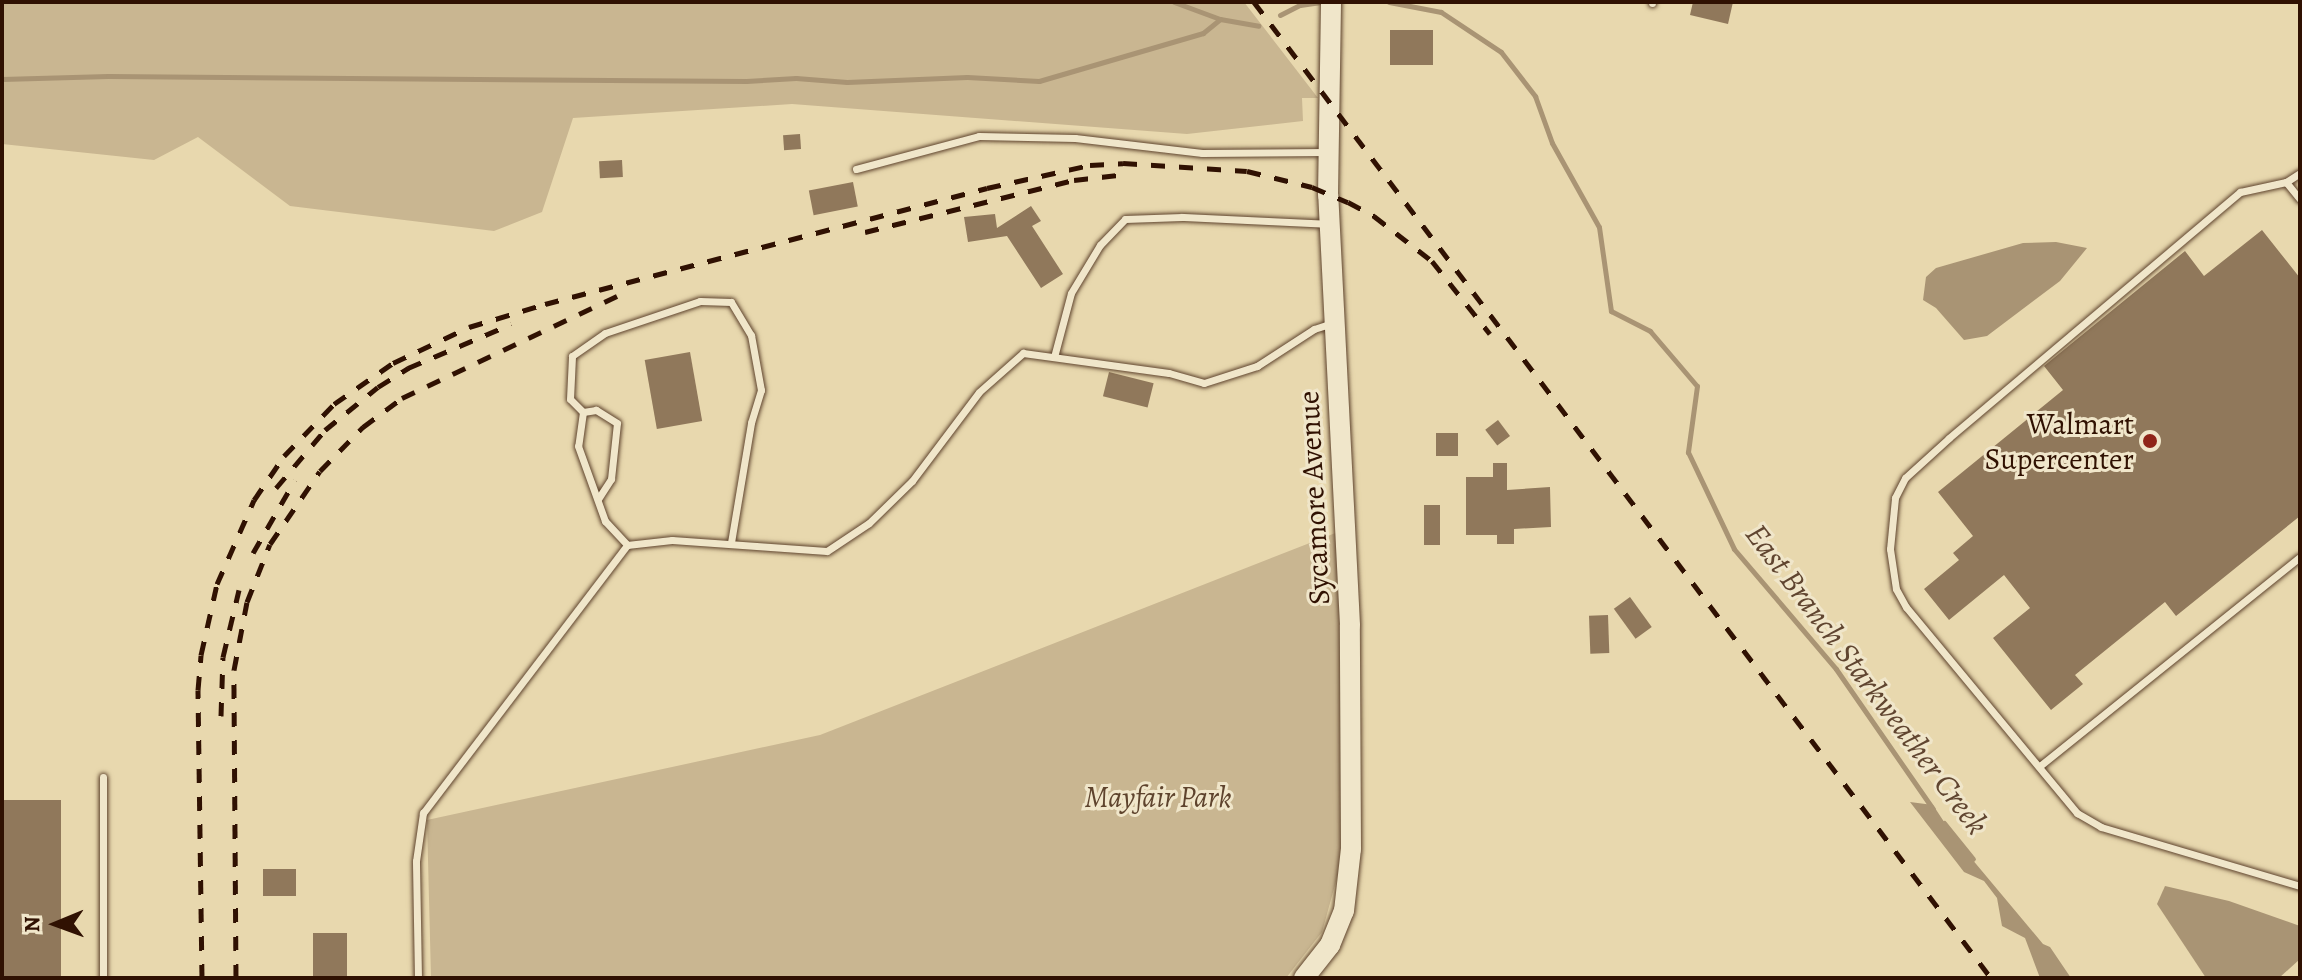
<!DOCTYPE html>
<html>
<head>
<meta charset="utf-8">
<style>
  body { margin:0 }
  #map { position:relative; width:2302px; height:980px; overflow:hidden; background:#e8d8ae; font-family:Alegreya,serif }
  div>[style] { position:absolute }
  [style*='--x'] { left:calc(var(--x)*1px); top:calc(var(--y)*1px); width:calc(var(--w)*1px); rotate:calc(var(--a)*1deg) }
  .green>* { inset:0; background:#c9b691 }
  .water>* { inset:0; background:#a99474 }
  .stream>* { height:5px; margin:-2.5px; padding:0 2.5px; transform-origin:2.5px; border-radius:2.5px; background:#a99474 }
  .building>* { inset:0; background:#90785b; transform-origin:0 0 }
  .roads { filter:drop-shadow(0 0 2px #5e432d) drop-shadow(0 0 2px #5e432d) }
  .lane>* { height:7px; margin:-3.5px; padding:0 3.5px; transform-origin:3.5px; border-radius:3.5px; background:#f0e6ca }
  .secondary>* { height:20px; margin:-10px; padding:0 10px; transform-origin:10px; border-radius:10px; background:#f0e6ca }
  .rail>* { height:5px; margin-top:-2.5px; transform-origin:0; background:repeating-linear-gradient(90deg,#301102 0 14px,transparent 0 28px) }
  .dots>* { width:22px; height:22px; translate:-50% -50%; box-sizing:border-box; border:4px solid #f0e6ca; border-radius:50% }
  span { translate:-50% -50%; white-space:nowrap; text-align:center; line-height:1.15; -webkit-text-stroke:6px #f0e6ca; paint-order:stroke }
  .poi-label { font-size:30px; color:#301102 }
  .right { translate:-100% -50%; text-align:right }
  .street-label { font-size:30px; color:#301102 }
  .park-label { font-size:30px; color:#5e432d; font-style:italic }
  .water-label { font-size:32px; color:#604530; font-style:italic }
  .frame { position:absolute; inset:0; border:4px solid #301102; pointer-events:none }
  .north { position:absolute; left:16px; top:884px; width:80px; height:80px; -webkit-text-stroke:6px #f0e6ca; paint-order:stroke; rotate:269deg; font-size:22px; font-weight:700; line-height:32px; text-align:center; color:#301102 }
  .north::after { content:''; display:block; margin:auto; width:28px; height:36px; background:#301102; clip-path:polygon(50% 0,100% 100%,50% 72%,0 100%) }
</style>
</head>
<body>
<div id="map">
  <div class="green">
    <div style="clip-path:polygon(2px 2px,1244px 2px,1318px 98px,1302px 98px,1303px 121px,1187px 134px,792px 104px,573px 118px,542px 212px,494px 231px,290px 206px,198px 137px,154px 160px,2px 144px)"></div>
    <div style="clip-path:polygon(1343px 530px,1342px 832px,1338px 874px,1322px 932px,1286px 978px,431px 978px,427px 820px,820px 735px)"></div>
  </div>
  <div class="water">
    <div style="clip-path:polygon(2056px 242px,2087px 248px,2060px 281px,1987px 336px,1964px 340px,1936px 308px,1923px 300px,1926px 277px,1936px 268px,2023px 243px)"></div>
    <div style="clip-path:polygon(1910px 802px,1933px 805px,1956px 840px,2043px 944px,2050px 947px,2071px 978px,2040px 978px,2025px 938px,2002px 926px,1997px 898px,1984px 881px,1964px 872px)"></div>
    <div style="clip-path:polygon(2165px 886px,2229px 901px,2300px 926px,2300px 959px,2279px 978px,2206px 978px,2157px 904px)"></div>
  </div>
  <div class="stream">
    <div style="--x:1174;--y:2;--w:49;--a:20.3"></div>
    <div style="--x:1220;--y:19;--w:39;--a:10"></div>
    <div style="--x:1389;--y:2;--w:53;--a:10.9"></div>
    <div style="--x:1441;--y:12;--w:72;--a:33.7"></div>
    <div style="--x:1501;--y:52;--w:56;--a:52.3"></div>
    <div style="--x:1535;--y:96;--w:50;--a:70.1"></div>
    <div style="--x:1552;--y:143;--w:96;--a:60.8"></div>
    <div style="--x:1599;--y:227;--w:85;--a:81.9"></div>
    <div style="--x:1611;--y:311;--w:44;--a:27.1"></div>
    <div style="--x:1650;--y:331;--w:72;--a:49.5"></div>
    <div style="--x:1697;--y:386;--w:67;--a:97.8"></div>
    <div style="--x:1688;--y:452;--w:107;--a:64.6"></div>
    <div style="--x:1734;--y:549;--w:157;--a:49.6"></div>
    <div style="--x:1836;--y:669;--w:170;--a:55.3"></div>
    <div style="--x:1280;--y:15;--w:22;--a:-27"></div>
    <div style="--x:1300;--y:5;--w:21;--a:-8"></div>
    <div style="--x:2;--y:79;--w:106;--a:-1.6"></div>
    <div style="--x:108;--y:76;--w:638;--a:0.45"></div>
    <div style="--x:746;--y:81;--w:50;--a:-3.4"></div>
    <div style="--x:796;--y:78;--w:51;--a:4.5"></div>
    <div style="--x:847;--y:82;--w:120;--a:-2.4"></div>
    <div style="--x:967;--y:77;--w:72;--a:3.2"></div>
    <div style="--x:1039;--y:81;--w:171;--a:-16.3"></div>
    <div style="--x:1203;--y:33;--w:22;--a:-39"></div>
    <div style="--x:1944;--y:823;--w:46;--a:51.1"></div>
  </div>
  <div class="building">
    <div style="clip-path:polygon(1693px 2px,1733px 2px,1728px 24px,1690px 15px)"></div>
    <div style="left:1390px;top:30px;width:43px;height:35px"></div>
    <div style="left:800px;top:134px;width:15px;height:17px;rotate:86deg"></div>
    <div style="left:622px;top:160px;width:17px;height:23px;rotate:87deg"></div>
    <div style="left:853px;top:182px;width:25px;height:45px;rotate:79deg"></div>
    <div style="clip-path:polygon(1031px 206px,1041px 221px,1032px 226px,1063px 274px,1041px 288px,1007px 236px,968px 242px,964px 217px,995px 214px,997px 228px)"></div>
    <div style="clip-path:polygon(2262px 230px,2300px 278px,2300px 516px,2176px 616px,2165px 602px,2075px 675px,2083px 684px,2051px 710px,1993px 638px,2030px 608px,2004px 575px,1949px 620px,1924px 589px,1959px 560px,1953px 553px,1973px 536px,1938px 492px,2063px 390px,2044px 366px,2185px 251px,2204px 276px)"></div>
    <div style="left:690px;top:352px;width:70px;height:46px;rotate:80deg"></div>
    <div style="left:1109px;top:372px;width:46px;height:25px;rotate:14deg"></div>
    <div style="left:1498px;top:420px;width:20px;height:16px;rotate:53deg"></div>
    <div style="left:1458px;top:433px;width:23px;height:22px;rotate:90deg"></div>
    <div style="clip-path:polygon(1493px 463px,1507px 463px,1507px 490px,1550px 487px,1551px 527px,1514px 529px,1514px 544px,1497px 544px,1497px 535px,1466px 535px,1466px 477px,1493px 477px)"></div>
    <div style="left:1440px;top:505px;width:40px;height:16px;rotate:90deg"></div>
    <div style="left:1630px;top:597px;width:37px;height:20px;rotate:54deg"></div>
    <div style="left:1608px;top:615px;width:38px;height:19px;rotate:88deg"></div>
    <div style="left:2px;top:800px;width:59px;height:178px"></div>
    <div style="left:263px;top:869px;width:33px;height:27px"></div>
    <div style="left:347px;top:933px;width:45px;height:34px;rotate:90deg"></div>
  </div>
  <div class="roads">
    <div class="lane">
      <div style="--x:1652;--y:3;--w:1;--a:-90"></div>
      <div style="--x:856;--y:169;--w:127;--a:-15"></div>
      <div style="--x:979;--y:136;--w:96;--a:1.2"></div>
      <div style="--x:1075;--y:138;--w:128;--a:6.7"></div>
      <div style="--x:1202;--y:153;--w:125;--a:-0.5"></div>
      <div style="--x:2300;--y:173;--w:17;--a:147"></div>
      <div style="--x:2286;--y:182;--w:47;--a:167.7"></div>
      <div style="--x:2240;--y:192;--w:381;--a:139.8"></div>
      <div style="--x:1949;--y:438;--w:59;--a:137.7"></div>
      <div style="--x:1905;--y:478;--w:22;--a:117"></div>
      <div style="--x:1895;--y:498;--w:51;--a:95.6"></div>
      <div style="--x:1890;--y:549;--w:40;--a:81.5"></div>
      <div style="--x:1896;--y:589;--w:21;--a:61"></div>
      <div style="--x:1906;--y:607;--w:268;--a:50.3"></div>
      <div style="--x:2077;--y:813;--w:28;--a:30"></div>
      <div style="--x:2101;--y:827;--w:208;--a:16.5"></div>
      <div style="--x:2286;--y:182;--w:22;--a:51"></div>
      <div style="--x:1054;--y:357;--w:66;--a:-75.1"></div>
      <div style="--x:1071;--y:293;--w:56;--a:-58.9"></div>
      <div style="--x:1100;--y:245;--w:36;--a:-46"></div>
      <div style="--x:1125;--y:219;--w:57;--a:-2"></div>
      <div style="--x:1182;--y:217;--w:146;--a:2.7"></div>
      <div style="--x:583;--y:412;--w:18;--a:-135"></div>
      <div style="--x:570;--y:399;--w:43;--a:-87.3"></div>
      <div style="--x:572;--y:356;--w:40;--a:-34.9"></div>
      <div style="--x:605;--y:333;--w:100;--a:-18.6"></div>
      <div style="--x:700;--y:301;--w:31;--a:2"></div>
      <div style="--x:731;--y:302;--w:39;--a:59"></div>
      <div style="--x:751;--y:335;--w:56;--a:79.7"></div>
      <div style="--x:761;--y:390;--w:34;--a:107"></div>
      <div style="--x:751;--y:423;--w:121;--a:99.5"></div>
      <div style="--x:598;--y:499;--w:24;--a:-57"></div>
      <div style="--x:611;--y:479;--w:56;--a:-83.9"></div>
      <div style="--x:617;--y:423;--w:25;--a:-148"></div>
      <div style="--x:596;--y:410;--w:13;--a:171"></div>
      <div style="--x:583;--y:412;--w:34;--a:98"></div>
      <div style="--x:578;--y:446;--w:80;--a:70.2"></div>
      <div style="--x:605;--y:521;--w:33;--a:47"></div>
      <div style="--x:2041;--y:765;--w:332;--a:-38.8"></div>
      <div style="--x:103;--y:777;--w:201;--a:90"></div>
      <div style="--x:418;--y:978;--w:117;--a:-91"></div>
      <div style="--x:416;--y:861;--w:49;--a:-81.7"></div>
      <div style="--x:423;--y:813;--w:337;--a:-52.7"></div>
      <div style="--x:627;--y:545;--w:45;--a:-6.3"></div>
      <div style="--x:672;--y:540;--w:155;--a:4.1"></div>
      <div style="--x:827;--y:551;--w:50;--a:-33.7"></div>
      <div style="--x:869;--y:523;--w:60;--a:-44.3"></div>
      <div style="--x:912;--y:481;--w:111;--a:-53"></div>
      <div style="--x:979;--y:392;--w:59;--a:-41.6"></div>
      <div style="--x:1023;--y:353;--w:147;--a:7.8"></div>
      <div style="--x:1169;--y:373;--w:36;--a:16"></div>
      <div style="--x:1204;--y:383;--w:56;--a:-17.8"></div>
      <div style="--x:1257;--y:366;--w:68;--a:-33"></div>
      <div style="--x:1314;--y:329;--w:19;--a:-18"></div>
    </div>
    <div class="secondary">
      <div style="--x:1304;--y:978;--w:42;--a:-51.8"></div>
      <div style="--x:1330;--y:945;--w:37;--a:-68"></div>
      <div style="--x:1344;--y:911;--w:62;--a:-83.6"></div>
      <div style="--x:1351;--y:849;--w:224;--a:-90.3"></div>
      <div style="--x:1350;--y:625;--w:431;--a:-92.9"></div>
      <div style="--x:1328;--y:195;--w:193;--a:-89.1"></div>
    </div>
  </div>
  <div class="rail">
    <div style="--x:1254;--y:2;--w:1223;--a:52.94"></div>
    <div style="--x:865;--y:232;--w:215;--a:-14"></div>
    <div style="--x:1074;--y:180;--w:53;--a:-6.5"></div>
    <div style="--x:276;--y:488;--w:76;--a:-49.8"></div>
    <div style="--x:325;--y:430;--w:68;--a:-39.1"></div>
    <div style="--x:378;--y:387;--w:36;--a:-32"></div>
    <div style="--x:408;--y:368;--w:112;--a:-23.1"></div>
    <div style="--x:253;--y:553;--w:84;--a:-60.1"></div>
    <div style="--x:221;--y:716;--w:59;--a:-88.1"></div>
    <div style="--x:223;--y:657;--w:69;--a:-76.6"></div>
    <div style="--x:202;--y:978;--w:288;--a:-90.8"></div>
    <div style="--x:198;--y:690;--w:35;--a:-85"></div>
    <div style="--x:201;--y:655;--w:73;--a:-77.3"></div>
    <div style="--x:217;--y:584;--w:92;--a:-66.2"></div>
    <div style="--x:254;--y:500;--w:53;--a:-55.7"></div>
    <div style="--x:284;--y:456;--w:72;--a:-46.1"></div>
    <div style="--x:334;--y:404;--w:72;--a:-34.8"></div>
    <div style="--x:393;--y:363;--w:84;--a:-25.3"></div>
    <div style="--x:469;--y:327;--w:79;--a:-16.8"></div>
    <div style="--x:545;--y:304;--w:457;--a:-14.7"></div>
    <div style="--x:987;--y:188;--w:106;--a:-12.6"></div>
    <div style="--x:1090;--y:165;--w:33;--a:-3"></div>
    <div style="--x:1123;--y:163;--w:124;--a:3.7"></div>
    <div style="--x:1247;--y:171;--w:67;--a:13.8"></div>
    <div style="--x:1312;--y:187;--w:39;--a:23"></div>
    <div style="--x:1348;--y:202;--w:30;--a:28"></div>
    <div style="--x:1374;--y:216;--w:73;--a:37.8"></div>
    <div style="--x:1432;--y:261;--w:93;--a:51.5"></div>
    <div style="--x:236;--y:978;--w:308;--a:-90.4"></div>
    <div style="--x:234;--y:670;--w:69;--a:-79.2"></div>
    <div style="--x:247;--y:602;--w:62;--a:-68.4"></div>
    <div style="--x:270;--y:544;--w:88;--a:-55.6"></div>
    <div style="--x:320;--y:471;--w:62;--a:-45.7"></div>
    <div style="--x:363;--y:427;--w:49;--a:-36.6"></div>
    <div style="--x:402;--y:398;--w:245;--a:-25.4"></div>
  </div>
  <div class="dots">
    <div style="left:2150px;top:441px;background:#8f2418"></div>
  </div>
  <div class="poi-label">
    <span class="right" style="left:2134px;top:441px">Walmart<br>Supercenter</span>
  </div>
  <div class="street-label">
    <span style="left:1314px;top:498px;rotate:-93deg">Sycamore Avenue</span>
  </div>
  <div class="park-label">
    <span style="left:1158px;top:797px">Mayfair Park</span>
  </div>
  <div class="water-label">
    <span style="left:1867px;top:679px;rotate:53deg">East Branch Starkweather Creek</span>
  </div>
  <div class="frame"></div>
  <div class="north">N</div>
</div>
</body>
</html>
